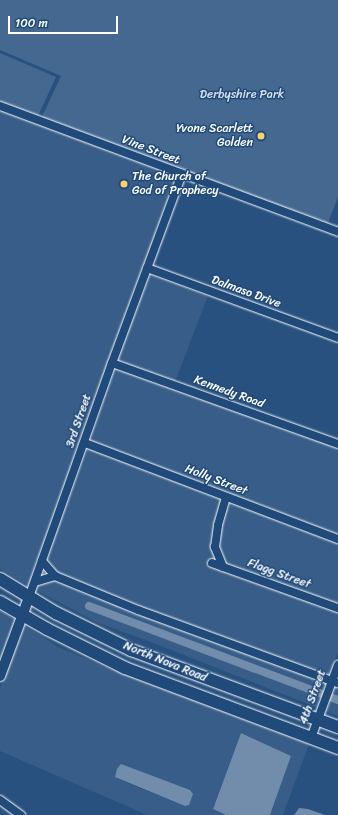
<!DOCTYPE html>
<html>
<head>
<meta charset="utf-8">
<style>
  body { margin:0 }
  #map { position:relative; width:338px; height:815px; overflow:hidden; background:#28517f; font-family:Sriracha,sans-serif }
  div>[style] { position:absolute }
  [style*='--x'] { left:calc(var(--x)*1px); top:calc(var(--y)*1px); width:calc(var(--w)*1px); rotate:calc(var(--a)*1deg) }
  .built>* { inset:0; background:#375d88; transform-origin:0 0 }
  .green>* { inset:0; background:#446890 }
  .water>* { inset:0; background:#718dab }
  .canal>* { height:8px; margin:-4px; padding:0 4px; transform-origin:4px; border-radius:4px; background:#718dab }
  .roads { filter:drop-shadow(0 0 1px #fff) drop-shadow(0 0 1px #fff) }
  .minor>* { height:8px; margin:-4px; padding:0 4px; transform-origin:4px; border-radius:4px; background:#1f4a7a }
  .tertiary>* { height:10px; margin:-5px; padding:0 5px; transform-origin:5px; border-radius:5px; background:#1f4a7a }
  .primary>* { height:12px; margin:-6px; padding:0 6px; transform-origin:6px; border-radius:6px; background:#1f4a7a }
  .dots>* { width:11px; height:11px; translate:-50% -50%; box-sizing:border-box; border:2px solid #1f4a7a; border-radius:50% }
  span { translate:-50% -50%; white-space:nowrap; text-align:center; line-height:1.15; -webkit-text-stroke:3px #1f4a7a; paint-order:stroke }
  .park-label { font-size:12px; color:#dae1e9 }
  .poi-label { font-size:12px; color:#fff }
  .right { translate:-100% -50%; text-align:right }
  .left { translate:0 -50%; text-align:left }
  .street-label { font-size:12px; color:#fff }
  .scale { position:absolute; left:8px; top:16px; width:110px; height:18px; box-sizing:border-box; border:2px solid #fff; border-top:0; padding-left:5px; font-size:12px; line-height:14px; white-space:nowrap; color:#fff; -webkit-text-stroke:3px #1f4a7a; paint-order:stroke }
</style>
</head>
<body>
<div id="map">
  <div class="built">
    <div style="clip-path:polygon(0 110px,177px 176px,109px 358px,82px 441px,38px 558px,36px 560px,29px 586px,0 569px)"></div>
    <div style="left:150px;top:274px;width:62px;height:93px;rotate:21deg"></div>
    <div style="clip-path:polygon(115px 368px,338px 448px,338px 535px,90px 441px)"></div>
    <div style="clip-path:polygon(88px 448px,338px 543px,338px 604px,209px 558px,207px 565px,338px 612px,338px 652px,329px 676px,139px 606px,55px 572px,46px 561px)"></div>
    <div style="clip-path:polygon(54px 580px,137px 613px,327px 683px,318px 708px,151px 642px,98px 623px,36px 590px,38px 585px)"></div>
    <div style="clip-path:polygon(0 611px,17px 621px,0 664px)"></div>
    <div style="clip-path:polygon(evenodd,24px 625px,58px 647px,116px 671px,309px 744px,283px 815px,270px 815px,291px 756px,241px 733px,213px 808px,226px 815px,147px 815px,0 751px,0 688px,24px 625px,115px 778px,189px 805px,185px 806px,115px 778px)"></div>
    <div style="clip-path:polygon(334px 686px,338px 687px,338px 716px,325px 711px)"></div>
  </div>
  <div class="green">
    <div style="clip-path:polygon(0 0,338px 0,338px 197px,326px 228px,40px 121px,61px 76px,0 50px)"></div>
    <div style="clip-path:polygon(0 53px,56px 77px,38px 116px,0 102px)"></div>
  </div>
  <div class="water">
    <div style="clip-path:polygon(241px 733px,291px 756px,270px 815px,226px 815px,213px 809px)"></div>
    <div style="clip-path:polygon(121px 764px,190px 790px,193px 794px,189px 805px,185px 806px,115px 777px,117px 769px)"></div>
    <div style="clip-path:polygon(299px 808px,308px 809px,325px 815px,294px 815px)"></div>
  </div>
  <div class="canal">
    <div style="--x:89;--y:606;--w:266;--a:20.7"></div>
  </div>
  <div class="roads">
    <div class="minor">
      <div style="--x:0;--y:106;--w:361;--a:20.4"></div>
      <div style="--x:147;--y:268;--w:203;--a:20.1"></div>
      <div style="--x:112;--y:363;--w:240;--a:19.7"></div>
      <div style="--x:85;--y:443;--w:271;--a:20.8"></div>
      <div style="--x:42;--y:561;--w:20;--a:49"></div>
      <div style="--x:55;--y:576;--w:90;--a:22.3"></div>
      <div style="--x:138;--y:610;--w:213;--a:20.1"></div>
      <div style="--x:212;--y:563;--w:134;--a:19.7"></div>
      <div style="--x:223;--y:567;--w:22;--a:-112"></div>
      <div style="--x:215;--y:547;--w:22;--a:-82"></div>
      <div style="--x:218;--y:525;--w:29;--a:-74"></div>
      <div style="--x:35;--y:582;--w:21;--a:-17"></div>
      <div style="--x:29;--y:597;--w:248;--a:-70.5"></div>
      <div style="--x:112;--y:363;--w:202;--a:-69.7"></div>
      <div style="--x:311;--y:738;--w:78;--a:-69.7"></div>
      <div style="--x:0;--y:800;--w:26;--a:36"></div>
    </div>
    <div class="tertiary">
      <div style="--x:0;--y:676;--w:84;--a:-69.8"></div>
    </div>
    <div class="primary">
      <div style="--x:0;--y:579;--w:66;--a:31.3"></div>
      <div style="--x:56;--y:613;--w:84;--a:26.3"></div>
      <div style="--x:131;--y:650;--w:221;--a:20.4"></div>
      <div style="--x:0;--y:602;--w:54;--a:29.9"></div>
      <div style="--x:47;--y:629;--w:87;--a:26.6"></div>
      <div style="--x:125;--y:668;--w:228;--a:20.6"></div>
    </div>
  </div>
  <div class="dots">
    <div style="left:261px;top:136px;background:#ffd166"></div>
    <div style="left:124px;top:184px;background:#ffd166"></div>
  </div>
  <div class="park-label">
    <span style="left:242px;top:95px">Derbyshire Park</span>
  </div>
  <div class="poi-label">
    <span class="right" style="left:253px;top:136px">Yvone Scarlett<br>Golden</span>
    <span class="left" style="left:132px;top:184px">The Church of<br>God of Prophecy</span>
  </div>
  <div class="street-label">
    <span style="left:151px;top:150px;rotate:21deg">Vine Street</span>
    <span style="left:246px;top:292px;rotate:20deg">Dalmaso Drive</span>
    <span style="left:229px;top:392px;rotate:20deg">Kennedy Road</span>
    <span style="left:79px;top:421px;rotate:-71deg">3rd Street</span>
    <span style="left:216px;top:480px;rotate:21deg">Holly Street</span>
    <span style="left:279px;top:574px;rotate:20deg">Flagg Street</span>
    <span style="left:165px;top:662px;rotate:22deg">North Nova Road</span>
    <span style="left:313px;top:697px;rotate:-70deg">4th Street</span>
  </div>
  <div class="scale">100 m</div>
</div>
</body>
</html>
